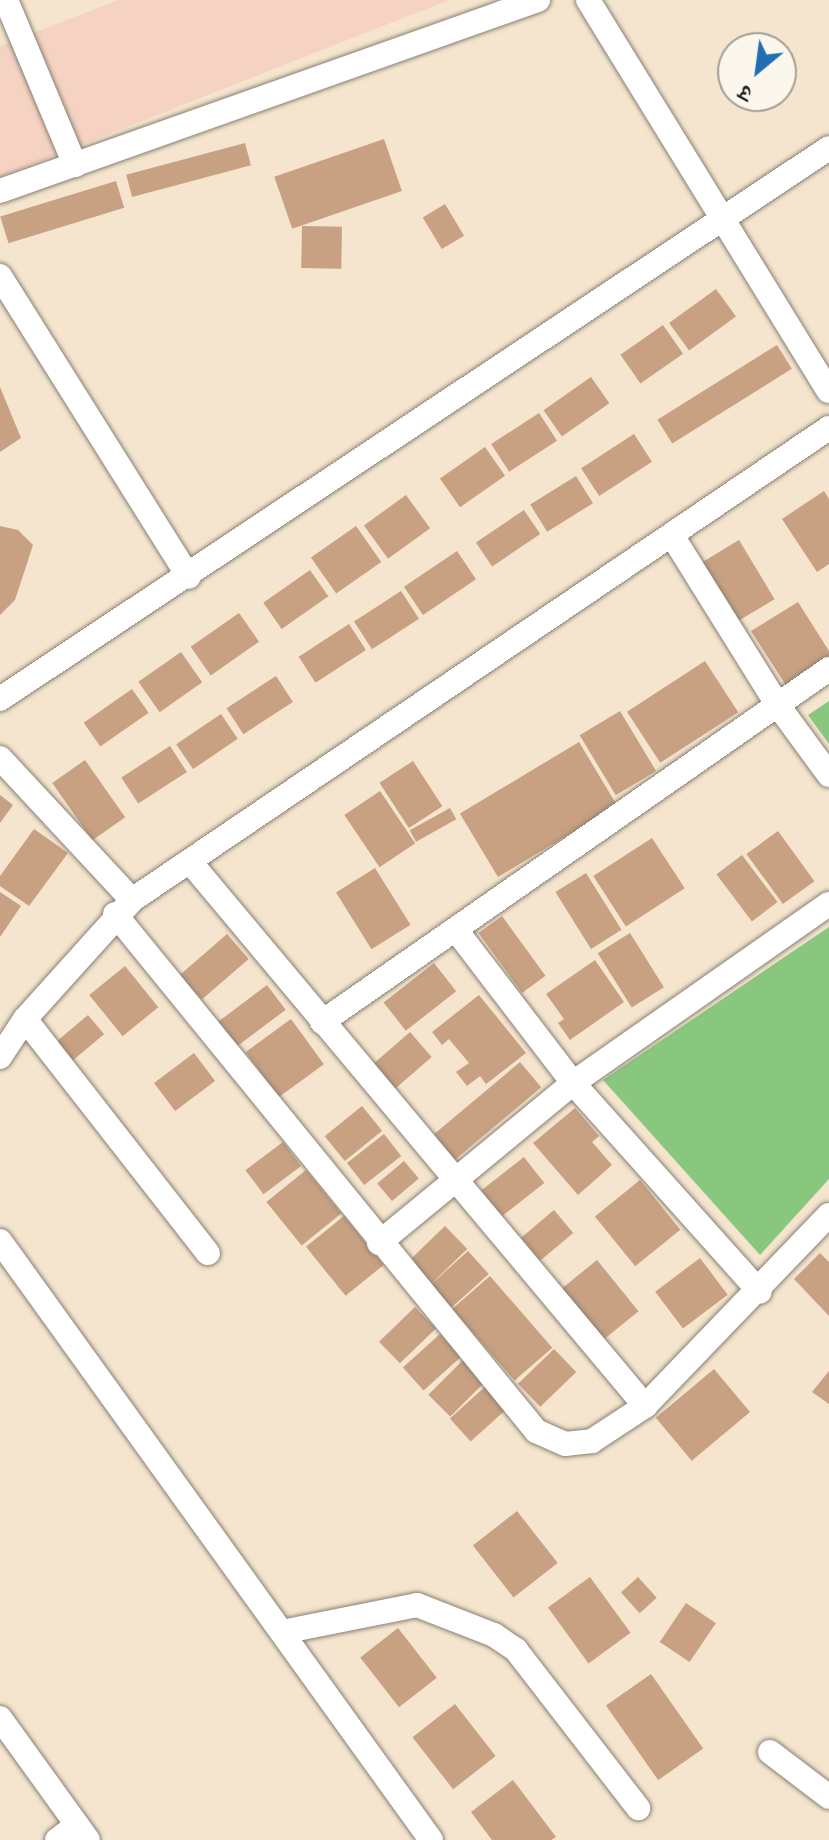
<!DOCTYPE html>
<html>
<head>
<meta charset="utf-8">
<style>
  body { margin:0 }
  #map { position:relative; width:829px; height:1840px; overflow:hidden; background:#f5e5ce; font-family:Vollkorn,"Noto Serif Devanagari",serif }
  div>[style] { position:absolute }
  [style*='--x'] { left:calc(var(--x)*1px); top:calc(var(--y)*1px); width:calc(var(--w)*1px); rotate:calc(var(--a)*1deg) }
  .built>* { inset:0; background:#f5d2c2 }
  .green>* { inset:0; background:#89c77e }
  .building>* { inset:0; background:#c8a082; transform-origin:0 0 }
  .roads { filter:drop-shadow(0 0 2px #888075) drop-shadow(0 0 2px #888075) }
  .street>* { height:24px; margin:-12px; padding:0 12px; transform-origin:12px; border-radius:12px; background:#fff }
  span { translate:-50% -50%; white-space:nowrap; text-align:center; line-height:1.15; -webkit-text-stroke:7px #fbf7ec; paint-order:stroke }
  .north { position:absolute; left:717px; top:32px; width:80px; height:80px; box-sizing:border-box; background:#fbf7ec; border:2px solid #a29f99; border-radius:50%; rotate:209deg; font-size:22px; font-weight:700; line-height:32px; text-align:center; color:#1c1c1c }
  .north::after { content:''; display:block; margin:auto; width:28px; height:36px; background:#1f6fb2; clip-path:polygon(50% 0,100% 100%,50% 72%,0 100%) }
</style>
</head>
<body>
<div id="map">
  <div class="built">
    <div style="clip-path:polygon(118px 0,449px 0,0 177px,0 46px)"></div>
  </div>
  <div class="green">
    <div style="clip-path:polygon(829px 701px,829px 744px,808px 715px)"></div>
    <div style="clip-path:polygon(829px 927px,829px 1179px,760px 1255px,603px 1080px)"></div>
  </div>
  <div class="building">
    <div style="left:384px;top:139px;width:55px;height:116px;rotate:71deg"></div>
    <div style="left:245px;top:143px;width:23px;height:123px;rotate:75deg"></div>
    <div style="left:116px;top:181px;width:28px;height:121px;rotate:73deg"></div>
    <div style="left:445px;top:204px;width:37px;height:26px;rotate:59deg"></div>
    <div style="left:302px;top:226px;width:40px;height:42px;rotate:1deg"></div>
    <div style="left:716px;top:289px;width:34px;height:58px;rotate:54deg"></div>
    <div style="left:663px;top:325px;width:35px;height:52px;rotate:55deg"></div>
    <div style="left:777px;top:345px;width:28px;height:141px;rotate:58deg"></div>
    <div style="left:591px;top:377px;width:32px;height:58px;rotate:55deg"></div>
    <div style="clip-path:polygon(0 387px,21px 438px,0 452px)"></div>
    <div style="left:539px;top:413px;width:33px;height:57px;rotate:57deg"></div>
    <div style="left:634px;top:434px;width:33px;height:63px;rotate:57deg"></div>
    <div style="left:485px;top:447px;width:35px;height:55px;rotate:55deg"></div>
    <div style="left:576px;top:476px;width:32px;height:54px;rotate:58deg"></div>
    <div style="clip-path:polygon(824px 491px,829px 499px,829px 564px,817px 572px,782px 519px)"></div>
    <div style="left:406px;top:495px;width:41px;height:52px;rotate:54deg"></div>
    <div style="left:524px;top:510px;width:29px;height:58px;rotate:56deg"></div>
    <div style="clip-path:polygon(0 526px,18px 530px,33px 545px,15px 600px,0 615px)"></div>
    <div style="left:356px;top:526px;width:44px;height:55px;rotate:55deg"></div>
    <div style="left:739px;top:540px;width:69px;height:44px;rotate:59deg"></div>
    <div style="left:457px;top:551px;width:34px;height:64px;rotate:56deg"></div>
    <div style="left:310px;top:570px;width:32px;height:57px;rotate:55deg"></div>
    <div style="left:401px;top:591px;width:33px;height:56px;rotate:57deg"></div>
    <div style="clip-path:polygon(798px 602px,829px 651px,829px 661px,787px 687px,751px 631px)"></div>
    <div style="left:239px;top:613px;width:35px;height:59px;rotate:55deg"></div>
    <div style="left:349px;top:624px;width:31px;height:60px;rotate:57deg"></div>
    <div style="left:181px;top:652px;width:37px;height:52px;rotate:55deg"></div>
    <div style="left:705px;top:661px;width:61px;height:93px;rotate:57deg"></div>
    <div style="left:276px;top:676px;width:31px;height:59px;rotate:57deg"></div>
    <div style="left:132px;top:689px;width:29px;height:59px;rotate:55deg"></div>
    <div style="left:620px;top:711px;width:70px;height:47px;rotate:59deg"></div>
    <div style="left:221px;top:714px;width:30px;height:54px;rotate:56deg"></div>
    <div style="left:579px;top:742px;width:74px;height:139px;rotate:59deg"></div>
    <div style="left:170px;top:746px;width:31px;height:58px;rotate:57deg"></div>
    <div style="left:85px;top:760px;width:70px;height:40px;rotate:55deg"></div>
    <div style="left:413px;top:761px;width:54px;height:40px;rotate:57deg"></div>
    <div style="left:380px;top:791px;width:63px;height:43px;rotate:56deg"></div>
    <div style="clip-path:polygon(0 795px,13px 805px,0 823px)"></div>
    <div style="left:450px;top:808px;width:13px;height:46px;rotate:61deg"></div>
    <div style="clip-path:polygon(34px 829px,68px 853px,29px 906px,0 886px,0 876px)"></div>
    <div style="left:778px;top:831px;width:62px;height:39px;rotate:54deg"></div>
    <div style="left:652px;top:838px;width:60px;height:70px;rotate:57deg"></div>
    <div style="left:742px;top:855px;width:59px;height:32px;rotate:53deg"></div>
    <div style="left:375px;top:868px;width:67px;height:46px;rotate:58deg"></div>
    <div style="left:586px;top:873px;width:67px;height:36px;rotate:58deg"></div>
    <div style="clip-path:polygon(0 892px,21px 906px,0 937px)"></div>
    <div style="left:502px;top:916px;width:74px;height:29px;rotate:54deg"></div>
    <div style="left:630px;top:933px;width:64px;height:38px;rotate:58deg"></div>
    <div style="left:227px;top:934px;width:33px;height:62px;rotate:49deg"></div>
    <div style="clip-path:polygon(595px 960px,624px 1002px,570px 1040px,558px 1023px,564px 1019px,546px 994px)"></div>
    <div style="left:434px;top:963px;width:36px;height:64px;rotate:52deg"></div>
    <div style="left:125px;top:966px;width:53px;height:46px;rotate:51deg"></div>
    <div style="left:267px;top:985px;width:31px;height:62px;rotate:53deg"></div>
    <div style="clip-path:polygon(479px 995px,526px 1053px,486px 1084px,480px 1076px,467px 1086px,456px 1072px,469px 1063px,449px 1039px,442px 1045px,432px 1032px)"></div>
    <div style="left:88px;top:1015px;width:25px;height:43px;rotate:50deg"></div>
    <div style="left:291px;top:1019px;width:56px;height:56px;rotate:54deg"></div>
    <div style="left:410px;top:1032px;width:33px;height:53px;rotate:49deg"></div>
    <div style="left:194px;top:1053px;width:35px;height:50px;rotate:53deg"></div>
    <div style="left:520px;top:1062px;width:33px;height:113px;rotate:50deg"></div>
    <div style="left:362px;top:1106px;width:32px;height:48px;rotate:51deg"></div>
    <div style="clip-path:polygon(575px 1108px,599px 1136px,592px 1142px,612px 1165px,578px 1195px,533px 1143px)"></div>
    <div style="left:384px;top:1134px;width:28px;height:47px;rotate:52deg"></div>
    <div style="left:283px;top:1142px;width:30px;height:47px;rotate:53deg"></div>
    <div style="left:524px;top:1157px;width:33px;height:54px;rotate:52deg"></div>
    <div style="left:404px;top:1161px;width:23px;height:35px;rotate:50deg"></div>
    <div style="left:306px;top:1170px;width:56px;height:51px;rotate:51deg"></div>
    <div style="left:640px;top:1180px;width:64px;height:58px;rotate:51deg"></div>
    <div style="left:554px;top:1210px;width:30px;height:43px;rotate:50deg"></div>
    <div style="left:344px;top:1216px;width:63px;height:49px;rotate:51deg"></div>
    <div style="left:445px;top:1226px;width:32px;height:50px;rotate:46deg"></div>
    <div style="left:468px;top:1251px;width:31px;height:50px;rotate:48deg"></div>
    <div style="clip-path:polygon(820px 1253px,829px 1262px,829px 1316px,794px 1279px)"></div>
    <div style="left:700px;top:1258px;width:46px;height:56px;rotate:53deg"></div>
    <div style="left:597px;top:1260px;width:66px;height:50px;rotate:51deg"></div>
    <div style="left:490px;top:1276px;width:95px;height:50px;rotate:49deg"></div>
    <div style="left:415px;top:1307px;width:30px;height:50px;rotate:46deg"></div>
    <div style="left:440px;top:1334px;width:31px;height:50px;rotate:48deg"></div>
    <div style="left:554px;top:1349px;width:32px;height:50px;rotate:46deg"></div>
    <div style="left:463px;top:1360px;width:31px;height:49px;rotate:45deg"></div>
    <div style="left:714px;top:1369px;width:56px;height:76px;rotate:50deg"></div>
    <div style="clip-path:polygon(829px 1371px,829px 1404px,812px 1392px)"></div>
    <div style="left:487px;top:1385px;width:31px;height:50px;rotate:48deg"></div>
    <div style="left:517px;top:1511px;width:66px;height:56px;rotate:52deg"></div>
    <div style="left:590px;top:1577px;width:69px;height:52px;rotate:54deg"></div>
    <div style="left:638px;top:1577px;width:28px;height:23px;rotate:48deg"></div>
    <div style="left:686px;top:1603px;width:36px;height:47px;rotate:34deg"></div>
    <div style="left:398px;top:1628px;width:63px;height:48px;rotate:52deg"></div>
    <div style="left:651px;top:1674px;width:91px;height:55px;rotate:55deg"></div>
    <div style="left:455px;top:1704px;width:66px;height:54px;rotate:52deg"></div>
    <div style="clip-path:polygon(513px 1780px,556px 1837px,551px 1840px,492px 1840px,471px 1812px)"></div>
  </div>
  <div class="roads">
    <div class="street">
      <div style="--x:6;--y:0;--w:179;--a:67.3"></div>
      <div style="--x:588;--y:0;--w:459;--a:58.4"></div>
      <div style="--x:0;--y:191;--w:571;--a:-19.55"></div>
      <div style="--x:0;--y:276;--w:355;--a:57.9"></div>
      <div style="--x:673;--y:537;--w:197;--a:58.1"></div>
      <div style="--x:777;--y:704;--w:88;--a:53.8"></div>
      <div style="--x:0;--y:699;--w:995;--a:-33.61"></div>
      <div style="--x:0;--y:758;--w:194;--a:47.1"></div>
      <div style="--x:191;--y:863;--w:708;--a:50.1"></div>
      <div style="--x:645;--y:1406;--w:265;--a:-46.1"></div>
      <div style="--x:115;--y:914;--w:667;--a:50.84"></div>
      <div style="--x:536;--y:1431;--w:32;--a:24"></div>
      <div style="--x:565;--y:1444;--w:27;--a:-6"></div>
      <div style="--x:592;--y:1441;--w:64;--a:-33.4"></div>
      <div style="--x:456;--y:930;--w:193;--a:52.6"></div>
      <div style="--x:573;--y:1083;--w:280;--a:48.2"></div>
      <div style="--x:25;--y:1019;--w:297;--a:52"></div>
      <div style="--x:322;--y:1022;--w:618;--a:-34.85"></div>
      <div style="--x:0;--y:1057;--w:45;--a:-56.7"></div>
      <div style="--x:25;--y:1019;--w:160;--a:-48"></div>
      <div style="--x:132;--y:900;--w:842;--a:-34.11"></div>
      <div style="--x:0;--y:1241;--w:738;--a:54.26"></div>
      <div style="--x:379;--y:1243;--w:251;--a:-39.5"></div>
      <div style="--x:573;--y:1083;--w:312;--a:-35"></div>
      <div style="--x:282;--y:1632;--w:138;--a:-11.3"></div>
      <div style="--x:417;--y:1605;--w:83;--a:21.3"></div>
      <div style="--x:494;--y:1635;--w:27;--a:34"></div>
      <div style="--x:516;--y:1650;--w:200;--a:52.3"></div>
      <div style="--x:0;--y:1718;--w:150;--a:54.2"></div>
      <div style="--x:770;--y:1752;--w:74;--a:37.3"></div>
      <div style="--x:57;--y:1840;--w:25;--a:-37"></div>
    </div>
  </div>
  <div class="north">उ</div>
</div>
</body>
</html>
